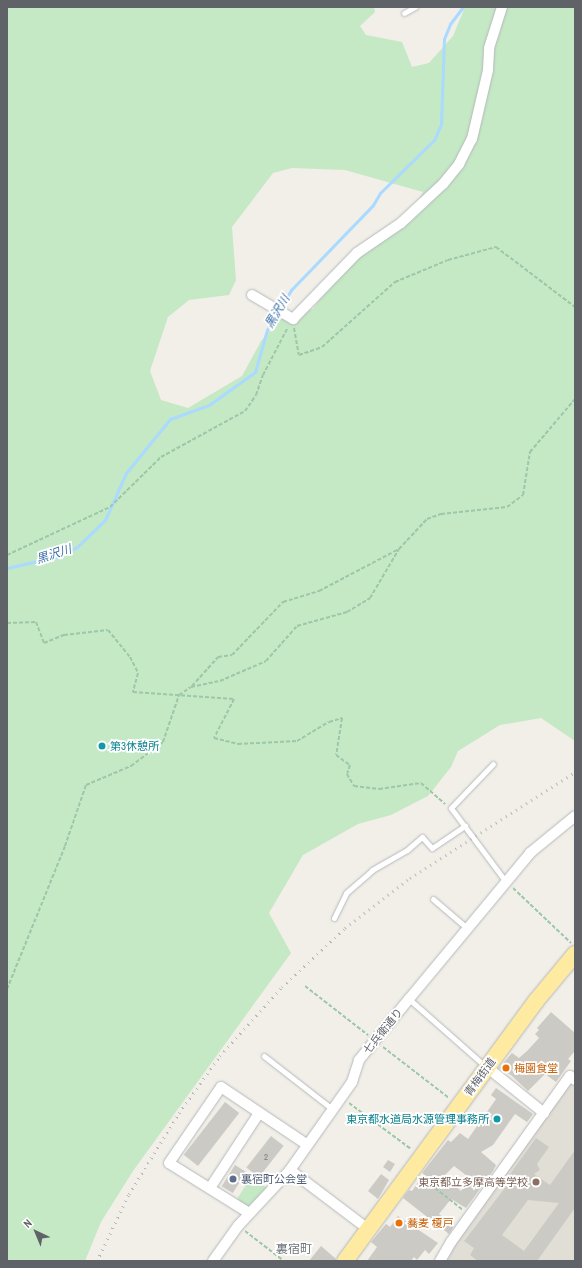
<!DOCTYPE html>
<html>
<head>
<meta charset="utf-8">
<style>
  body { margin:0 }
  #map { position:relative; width:582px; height:1268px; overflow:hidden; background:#f1efe8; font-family:"Archivo Narrow","Noto Sans JP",sans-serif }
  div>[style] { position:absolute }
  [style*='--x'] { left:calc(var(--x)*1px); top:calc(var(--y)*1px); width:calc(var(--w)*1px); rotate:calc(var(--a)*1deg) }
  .education>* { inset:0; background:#e1ded6 }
  .green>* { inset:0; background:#c5e8c5 }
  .stream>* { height:3px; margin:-1.5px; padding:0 1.5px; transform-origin:1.5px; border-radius:1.5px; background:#aadaff }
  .building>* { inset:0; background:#cccac5; transform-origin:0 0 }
  .path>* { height:2px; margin-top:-1px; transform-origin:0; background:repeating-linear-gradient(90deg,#9cc7a9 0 4px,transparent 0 6px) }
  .roads { filter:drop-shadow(0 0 1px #b5b8bc) drop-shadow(0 0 1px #b5b8bc) }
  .service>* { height:5px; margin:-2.5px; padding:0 2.5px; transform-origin:2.5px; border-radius:2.5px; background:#fff }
  .minor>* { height:10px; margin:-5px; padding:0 5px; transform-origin:5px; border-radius:5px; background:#fff }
  .trunk>* { height:16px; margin:-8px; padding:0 8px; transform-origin:8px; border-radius:8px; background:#feeaa1 }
  .rail>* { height:3px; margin-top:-1.5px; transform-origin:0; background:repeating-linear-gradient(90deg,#b6b7b8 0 1px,transparent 0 6px) }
  .dots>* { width:11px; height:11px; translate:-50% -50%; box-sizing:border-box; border:2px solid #fff; border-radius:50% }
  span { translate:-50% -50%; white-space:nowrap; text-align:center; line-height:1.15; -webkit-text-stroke:3.5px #fff; paint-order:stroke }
  .number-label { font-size:9px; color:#7a7d7f }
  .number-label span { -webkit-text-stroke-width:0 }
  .culture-label { font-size:11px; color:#0d838f }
  .left { translate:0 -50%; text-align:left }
  .right { translate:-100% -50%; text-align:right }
  .street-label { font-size:11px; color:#5f6368 }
  .food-label { font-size:11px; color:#c56008 }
  .service-label { font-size:11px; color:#4e5e75 }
  .education-label { font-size:11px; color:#785e54 }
  .water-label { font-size:12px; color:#4174aa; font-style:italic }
  .neighbourhood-label { font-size:12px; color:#70757a }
  .frame { position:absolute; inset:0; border:8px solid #5f6368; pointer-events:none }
  .north { position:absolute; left:16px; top:1212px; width:40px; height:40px; -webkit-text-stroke:3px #fff; paint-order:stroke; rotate:316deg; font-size:11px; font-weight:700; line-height:16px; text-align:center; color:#5f6368 }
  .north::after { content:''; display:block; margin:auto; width:14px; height:18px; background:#5f6368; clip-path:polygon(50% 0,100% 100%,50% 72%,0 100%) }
</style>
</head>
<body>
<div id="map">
  <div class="education">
    <div style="clip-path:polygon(569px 1082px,575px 1084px,575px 1261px,446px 1261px,452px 1252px,451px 1249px)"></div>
  </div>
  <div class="green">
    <div style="clip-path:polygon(evenodd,7px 7px,374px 7px,375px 12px,360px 26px,366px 35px,402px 42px,412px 67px,429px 63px,453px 36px,465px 7px,575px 7px,575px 741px,541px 718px,500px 725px,458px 751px,451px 767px,428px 796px,391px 815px,358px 824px,303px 855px,269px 913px,291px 953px,133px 1171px,101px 1222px,85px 1261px,7px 1261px,7px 7px,292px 168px,345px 170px,423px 192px,404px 227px,358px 248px,313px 309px,280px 319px,261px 341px,242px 376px,188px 408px,161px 400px,150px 371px,168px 317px,189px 300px,229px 295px,236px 280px,232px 227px,273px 173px,292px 168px)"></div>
    <div style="clip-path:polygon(251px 1177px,267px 1188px,248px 1207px,237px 1199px)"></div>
  </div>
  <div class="stream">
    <div style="--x:7;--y:568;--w:54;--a:-12.8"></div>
    <div style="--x:60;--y:556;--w:19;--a:-28"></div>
    <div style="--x:77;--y:547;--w:39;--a:-44"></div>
    <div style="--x:105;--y:520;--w:51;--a:-65.9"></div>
    <div style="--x:126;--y:473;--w:70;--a:-50.8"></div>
    <div style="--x:170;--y:419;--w:41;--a:-19.7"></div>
    <div style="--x:209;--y:405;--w:57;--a:-35.7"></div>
    <div style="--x:255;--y:372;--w:44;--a:-74.1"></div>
    <div style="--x:267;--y:330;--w:47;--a:-59"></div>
    <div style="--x:291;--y:290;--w:118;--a:-46"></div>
    <div style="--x:373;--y:205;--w:14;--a:-60"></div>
    <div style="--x:380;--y:193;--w:76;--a:-44.5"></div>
    <div style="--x:434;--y:140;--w:17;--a:-66"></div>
    <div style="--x:441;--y:124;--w:85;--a:-88"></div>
    <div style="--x:444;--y:39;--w:16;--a:-68"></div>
    <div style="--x:450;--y:24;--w:21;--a:-53"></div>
  </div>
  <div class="building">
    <div style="clip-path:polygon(551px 1012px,575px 1033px,575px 1051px,568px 1059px,571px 1061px,556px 1082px,545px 1074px,528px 1091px,511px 1075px,499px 1068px,512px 1053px,519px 1058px,527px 1051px,539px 1038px,535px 1034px,539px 1030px,537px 1028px)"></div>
    <div style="clip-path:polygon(evenodd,496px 1088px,533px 1114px,527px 1122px,515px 1114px,493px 1145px,481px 1152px,496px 1165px,493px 1171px,466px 1208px,451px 1199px,439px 1214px,454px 1226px,449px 1234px,403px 1198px,409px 1190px,412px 1191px,424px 1174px,422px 1173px,448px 1140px,451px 1142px,460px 1133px,468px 1139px,496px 1099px,491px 1095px,496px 1088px,454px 1166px,471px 1179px,461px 1191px,444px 1176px,454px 1166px)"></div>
    <div style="left:225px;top:1102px;width:18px;height:67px;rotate:38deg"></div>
    <div style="left:271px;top:1136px;width:16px;height:40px;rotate:38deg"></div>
    <div style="clip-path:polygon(evenodd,536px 1138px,549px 1147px,537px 1164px,540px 1170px,534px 1174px,550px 1185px,575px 1150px,575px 1208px,537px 1261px,478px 1261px,470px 1255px,474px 1248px,464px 1241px,512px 1179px,508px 1177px,536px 1138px,528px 1200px,559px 1203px,524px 1251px,502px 1235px,528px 1200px)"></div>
    <div style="clip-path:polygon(388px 1160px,395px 1164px,390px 1172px,383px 1167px)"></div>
    <div style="left:235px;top:1165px;width:13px;height:25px;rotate:32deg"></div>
    <div style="clip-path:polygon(381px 1174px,389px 1180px,378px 1199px,368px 1191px)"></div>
    <div style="clip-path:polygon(398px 1216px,438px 1243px,429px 1254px,425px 1250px,417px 1260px,414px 1257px,411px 1261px,367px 1261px,377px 1247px,371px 1242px,386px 1224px,390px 1227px)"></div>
    <div style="clip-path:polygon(321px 1246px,336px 1259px,336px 1261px,309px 1261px)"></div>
  </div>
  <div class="path">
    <div style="--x:294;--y:328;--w:27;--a:80"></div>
    <div style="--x:299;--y:355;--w:24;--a:-19"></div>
    <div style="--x:322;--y:347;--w:98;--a:-41.7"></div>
    <div style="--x:395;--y:282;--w:57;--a:-22.5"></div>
    <div style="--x:448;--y:260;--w:50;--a:-15.2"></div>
    <div style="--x:496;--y:247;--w:99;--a:37.2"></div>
    <div style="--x:7;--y:555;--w:114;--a:-25"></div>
    <div style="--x:110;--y:507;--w:71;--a:-44.4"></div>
    <div style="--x:161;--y:457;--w:96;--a:-28.7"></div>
    <div style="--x:245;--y:411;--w:19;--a:-55"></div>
    <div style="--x:256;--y:395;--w:21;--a:-71"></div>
    <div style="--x:263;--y:375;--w:54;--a:-62.5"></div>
    <div style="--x:7;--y:623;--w:29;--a:-2"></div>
    <div style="--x:36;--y:622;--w:22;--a:69"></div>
    <div style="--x:44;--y:643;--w:22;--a:-22"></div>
    <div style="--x:64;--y:635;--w:44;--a:-6.5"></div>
    <div style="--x:108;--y:630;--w:35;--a:51"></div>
    <div style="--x:130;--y:657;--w:18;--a:63"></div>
    <div style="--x:138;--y:673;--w:20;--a:105"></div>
    <div style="--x:133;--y:692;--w:101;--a:4"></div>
    <div style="--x:234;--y:699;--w:44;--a:117.1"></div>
    <div style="--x:214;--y:738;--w:25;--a:14"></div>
    <div style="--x:238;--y:744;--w:59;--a:-2.9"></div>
    <div style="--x:297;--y:741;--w:37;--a:-31"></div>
    <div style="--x:329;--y:722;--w:14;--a:-17"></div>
    <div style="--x:342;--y:718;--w:37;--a:99"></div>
    <div style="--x:336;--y:755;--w:17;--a:36"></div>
    <div style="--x:350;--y:765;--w:9;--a:108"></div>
    <div style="--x:347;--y:774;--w:14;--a:60"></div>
    <div style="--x:354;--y:786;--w:25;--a:7"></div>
    <div style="--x:379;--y:789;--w:42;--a:-8.1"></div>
    <div style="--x:421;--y:783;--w:32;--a:41"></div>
    <div style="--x:192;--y:686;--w:39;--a:-48"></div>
    <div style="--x:218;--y:657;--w:14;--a:-8"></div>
    <div style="--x:232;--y:655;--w:74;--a:-46.1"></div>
    <div style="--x:283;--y:602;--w:38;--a:-17"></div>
    <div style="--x:319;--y:591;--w:90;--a:-27.7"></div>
    <div style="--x:513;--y:888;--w:80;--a:43.5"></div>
    <div style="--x:305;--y:986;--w:80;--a:37.9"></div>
    <div style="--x:7;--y:989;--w:154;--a:-67.9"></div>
    <div style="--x:65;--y:846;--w:65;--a:-71"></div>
    <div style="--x:86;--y:785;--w:49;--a:-22.9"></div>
    <div style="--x:131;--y:766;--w:40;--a:-37"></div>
    <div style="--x:163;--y:742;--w:50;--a:-71.2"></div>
    <div style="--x:179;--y:695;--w:14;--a:-34"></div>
    <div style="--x:191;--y:687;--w:30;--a:-12"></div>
    <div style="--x:220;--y:681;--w:50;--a:-23.5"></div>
    <div style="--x:266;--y:661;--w:47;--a:-48.5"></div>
    <div style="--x:297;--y:626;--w:52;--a:-15.6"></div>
    <div style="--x:347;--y:612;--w:27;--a:-31"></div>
    <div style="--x:370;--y:598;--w:57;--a:-59.4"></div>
    <div style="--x:399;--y:549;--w:41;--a:-47"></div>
    <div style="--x:427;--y:519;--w:15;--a:-20"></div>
    <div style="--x:441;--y:514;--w:66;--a:-6.1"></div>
    <div style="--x:507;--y:507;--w:20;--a:-37"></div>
    <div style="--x:523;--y:495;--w:44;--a:-80.8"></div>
    <div style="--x:530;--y:452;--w:70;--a:-49.7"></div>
    <div style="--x:383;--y:1047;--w:83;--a:37.7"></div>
    <div style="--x:349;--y:1103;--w:77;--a:36.6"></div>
    <div style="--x:421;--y:1177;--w:53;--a:38.2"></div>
    <div style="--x:245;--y:1231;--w:49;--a:37.6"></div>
  </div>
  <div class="roads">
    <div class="service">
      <div style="--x:404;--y:13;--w:13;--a:-29"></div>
      <div style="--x:493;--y:764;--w:61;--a:133.7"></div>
      <div style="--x:451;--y:808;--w:92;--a:53.4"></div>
      <div style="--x:433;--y:899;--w:45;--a:40.5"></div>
      <div style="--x:334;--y:918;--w:28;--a:-64"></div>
      <div style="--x:346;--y:893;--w:35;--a:-41"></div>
      <div style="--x:372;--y:870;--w:40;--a:-29.7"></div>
      <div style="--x:407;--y:850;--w:20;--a:-41"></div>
      <div style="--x:422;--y:837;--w:15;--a:48"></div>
      <div style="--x:432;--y:848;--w:40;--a:-34"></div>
      <div style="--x:409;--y:999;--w:103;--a:41.4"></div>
      <div style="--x:264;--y:1056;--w:86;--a:37.9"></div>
    </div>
    <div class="minor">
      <div style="--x:252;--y:295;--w:48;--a:30.3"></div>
      <div style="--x:293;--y:319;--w:92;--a:-45.9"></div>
      <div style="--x:357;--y:253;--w:53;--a:-34.3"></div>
      <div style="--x:401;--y:223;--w:57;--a:-42.9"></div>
      <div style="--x:443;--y:184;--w:26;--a:-51"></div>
      <div style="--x:459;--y:164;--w:28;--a:-63"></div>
      <div style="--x:472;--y:139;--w:71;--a:-76.9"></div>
      <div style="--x:488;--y:70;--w:22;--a:-87"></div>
      <div style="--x:489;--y:48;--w:43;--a:-72.4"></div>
      <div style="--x:488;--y:1068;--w:72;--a:38.8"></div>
      <div style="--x:290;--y:1170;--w:98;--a:37.1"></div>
      <div style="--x:210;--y:1188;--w:90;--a:-56.8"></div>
      <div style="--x:249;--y:1213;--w:94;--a:-148"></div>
      <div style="--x:169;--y:1163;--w:92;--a:-55.6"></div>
      <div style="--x:221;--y:1087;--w:102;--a:33.8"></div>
      <div style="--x:213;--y:1261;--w:43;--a:-54.5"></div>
      <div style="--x:238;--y:1226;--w:76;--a:-47.1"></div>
      <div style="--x:290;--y:1170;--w:108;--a:-54.8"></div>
      <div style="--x:352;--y:1082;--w:23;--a:-72"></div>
      <div style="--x:359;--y:1060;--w:79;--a:-50.7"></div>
      <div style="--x:409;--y:999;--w:190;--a:-50.3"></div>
      <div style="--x:530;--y:853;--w:58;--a:-39.4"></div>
      <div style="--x:440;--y:1261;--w:22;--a:-60"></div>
      <div style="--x:451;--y:1242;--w:204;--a:-54.4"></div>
      <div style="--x:570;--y:1076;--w:6;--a:39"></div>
    </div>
    <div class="trunk">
      <div style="--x:345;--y:1261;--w:323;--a:-53.7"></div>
      <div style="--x:536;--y:1001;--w:61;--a:-50.3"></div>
    </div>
  </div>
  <div class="rail">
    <div style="--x:97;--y:1261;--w:74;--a:-64.5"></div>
    <div style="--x:129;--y:1194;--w:95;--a:-58.3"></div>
    <div style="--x:179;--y:1113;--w:70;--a:-54.3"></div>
    <div style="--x:220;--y:1056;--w:93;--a:-48.1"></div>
    <div style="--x:282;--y:987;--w:86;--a:-43.1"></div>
    <div style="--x:345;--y:928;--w:82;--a:-37.6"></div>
    <div style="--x:410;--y:878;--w:196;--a:-32.7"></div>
  </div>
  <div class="dots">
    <div style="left:102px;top:746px;background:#0f9aa8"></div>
    <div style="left:506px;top:1068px;background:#e8710a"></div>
    <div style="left:497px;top:1119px;background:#0f9aa8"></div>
    <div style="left:233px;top:1179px;background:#5c6f8a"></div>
    <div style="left:536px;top:1182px;background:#8d6e63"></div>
    <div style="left:399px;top:1223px;background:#e8710a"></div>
  </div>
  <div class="number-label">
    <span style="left:266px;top:1157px">2</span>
  </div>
  <div class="culture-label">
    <span class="left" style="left:110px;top:746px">第3休憩所</span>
    <span class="right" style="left:489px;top:1119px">東京都水道局水源管理事務所</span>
  </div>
  <div class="street-label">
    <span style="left:383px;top:1031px;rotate:-51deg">七兵衛通り</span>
    <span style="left:480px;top:1077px;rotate:-54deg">青梅街道</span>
  </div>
  <div class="food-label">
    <span class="left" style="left:514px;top:1068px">梅園食堂</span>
    <span class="left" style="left:407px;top:1223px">蕎麦 榎戸</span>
  </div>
  <div class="service-label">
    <span class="left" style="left:241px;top:1179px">裏宿町公会堂</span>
  </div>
  <div class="education-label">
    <span class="right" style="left:528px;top:1182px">東京都立多摩高等学校</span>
  </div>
  <div class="water-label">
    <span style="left:278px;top:312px;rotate:-59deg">黒沢川</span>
    <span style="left:54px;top:555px;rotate:-18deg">黒沢川</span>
  </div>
  <div class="neighbourhood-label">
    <span style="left:294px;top:1250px">裏宿町</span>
  </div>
  <div class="frame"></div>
  <div class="north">N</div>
</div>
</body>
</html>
